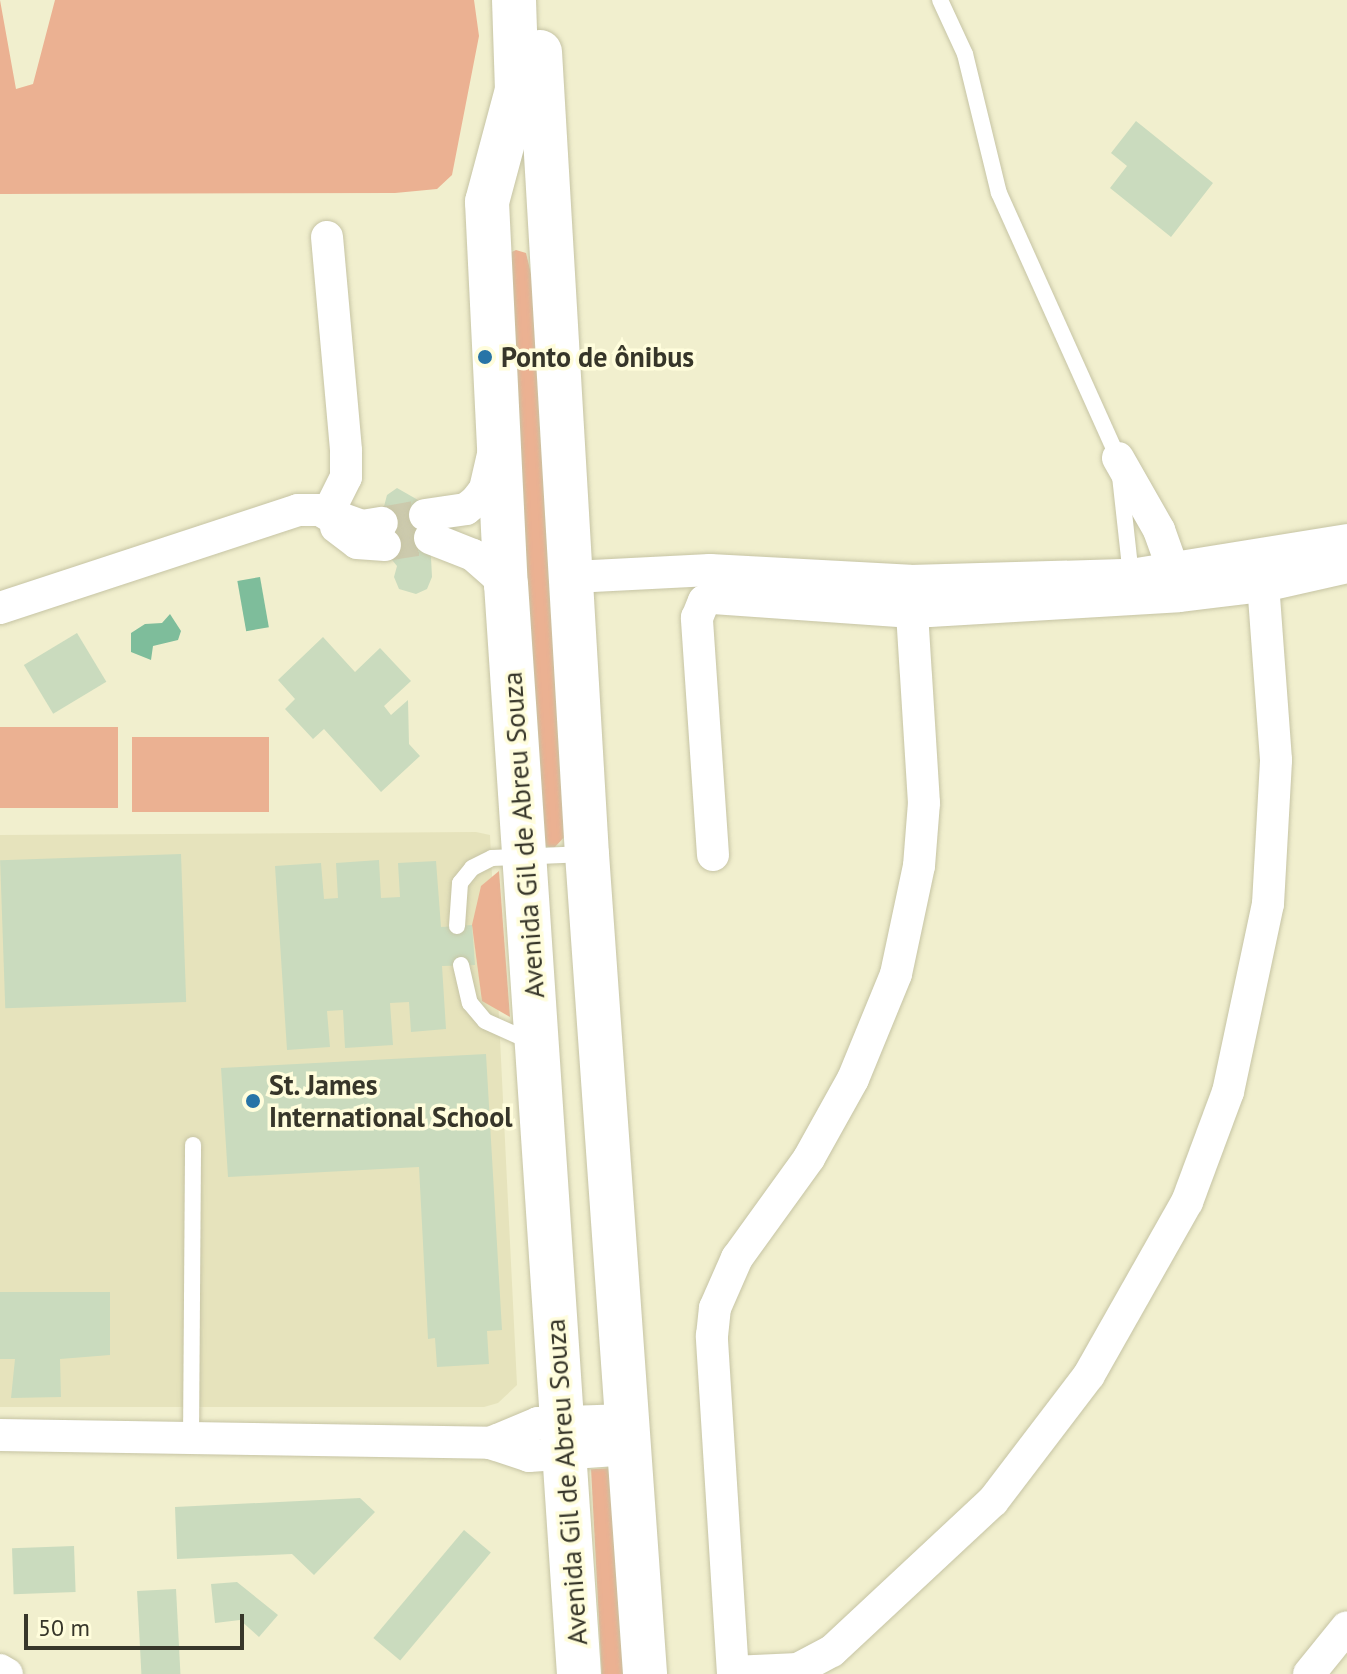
<!DOCTYPE html>
<html>
<head>
<meta charset="utf-8">
<style>
  body { margin:0 }
  #map { position:relative; width:1347px; height:1674px; overflow:hidden; background:#f1efce; font-family:"PT Sans",sans-serif }
  div>[style] { position:absolute }
  [style*='--x'] { left:calc(var(--x)*1px); top:calc(var(--y)*1px); width:calc(var(--w)*1px); rotate:calc(var(--a)*1deg) }
  .built>* { inset:0; background:#e6e3bc }
  .green>* { inset:0; background:#ebb192; transform-origin:0 0 }
  .water>* { inset:0; background:#7ebd9b; transform-origin:0 0 }
  .building>* { inset:0; background:#cadbbe; transform-origin:0 0 }
  .street-tunnel>* { height:32px; margin-top:-16px; transform-origin:0; background:repeating-linear-gradient(90deg,#cccaad 0 32px,transparent 0 48px) }
  .roads { filter:drop-shadow(0 0 2px #c6c4a4) drop-shadow(0 0 2px #c6c4a4) }
  .lane>* { height:16px; margin:-8px; padding:0 8px; transform-origin:8px; border-radius:8px; background:#fff }
  .street>* { height:32px; margin:-16px; padding:0 16px; transform-origin:16px; border-radius:16px; background:#fff }
  .secondary>* { height:44px; margin:-22px; padding:0 22px; transform-origin:22px; border-radius:22px; background:#fff }
  .dots>* { width:22px; height:22px; translate:-50% -50%; box-sizing:border-box; border:4px solid #fffddc; border-radius:50% }
  span { translate:-50% -50%; white-space:nowrap; text-align:center; line-height:1.15; -webkit-text-stroke:7px #fffddc; paint-order:stroke }
  .poi-label { font-size:28px; color:#37362a; font-weight:700 }
  .left { translate:0 -50%; text-align:left }
  .street-label { font-size:28px; color:#37362a }
  .scale { position:absolute; left:24px; top:1614px; width:220px; height:36px; box-sizing:border-box; border:4px solid #37362a; border-top:0; padding-left:10px; font-size:24px; line-height:28px; white-space:nowrap; color:#37362a; -webkit-text-stroke:6px #fffddc; paint-order:stroke }
</style>
</head>
<body>
<div id="map">
  <div class="built">
    <div style="clip-path:polygon(476px 832px,490px 835px,517px 1385px,498px 1403px,484px 1407px,0 1407px,0 835px)"></div>
  </div>
  <div class="green">
    <div style="clip-path:polygon(0 0,16px 89px,33px 84px,55px 0,474px 0,479px 36px,452px 175px,437px 189px,395px 193px,0 194px)"></div>
    <div style="clip-path:polygon(516px 250px,526px 253px,534px 286px,568px 833px,554px 848px,544px 846px,505px 255px)"></div>
    <div style="left:0;top:727px;width:118px;height:81px"></div>
    <div style="left:132px;top:737px;width:137px;height:75px"></div>
    <div style="clip-path:polygon(499px 871px,510px 1017px,482px 1001px,472px 925px,481px 886px)"></div>
    <div style="left:615px;top:1468px;width:206px;height:24px;rotate:87deg"></div>
  </div>
  <div class="water">
    <div style="left:260px;top:577px;width:51px;height:23px;rotate:80deg"></div>
    <div style="clip-path:polygon(170px 614px,181px 631px,178px 640px,153px 646px,151px 660px,131px 652px,131px 633px,145px 624px,162px 623px)"></div>
  </div>
  <div class="building">
    <div style="clip-path:polygon(1136px 121px,1213px 183px,1171px 237px,1110px 188px,1127px 166px,1111px 153px)"></div>
    <div style="clip-path:polygon(397px 488px,418px 500px,430px 538px,432px 577px,427px 589px,416px 594px,399px 589px,394px 577px,397px 566px,388px 555px,382px 514px,387px 495px)"></div>
    <div style="left:77px;top:633px;width:57px;height:62px;rotate:59deg"></div>
    <div style="clip-path:polygon(323px 637px,355px 672px,380px 648px,411px 681px,384px 706px,391px 715px,408px 700px,409px 744px,420px 756px,381px 792px,324px 729px,313px 739px,285px 709px,295px 699px,278px 680px)"></div>
    <div style="left:181px;top:854px;width:148px;height:181px;rotate:88deg"></div>
    <div style="clip-path:polygon(379px 860px,381px 898px,400px 897px,398px 863px,436px 861px,441px 927px,472px 925px,475px 965px,442px 966px,446px 1029px,411px 1032px,409px 1002px,390px 1003px,393px 1045px,345px 1048px,343px 1010px,327px 1011px,330px 1047px,287px 1050px,275px 866px,321px 863px,324px 899px,338px 898px,336px 863px)"></div>
    <div style="clip-path:polygon(486px 1054px,502px 1330px,487px 1331px,489px 1364px,437px 1367px,435px 1338px,428px 1339px,419px 1167px,228px 1177px,221px 1068px)"></div>
    <div style="clip-path:polygon(0 1292px,110px 1292px,110px 1355px,60px 1359px,61px 1397px,11px 1398px,15px 1359px,0 1359px)"></div>
    <div style="clip-path:polygon(360px 1498px,375px 1512px,314px 1575px,292px 1554px,177px 1559px,175px 1507px)"></div>
    <div style="left:464px;top:1530px;width:35px;height:141px;rotate:40deg"></div>
    <div style="left:74px;top:1546px;width:46px;height:62px;rotate:88deg"></div>
    <div style="clip-path:polygon(237px 1582px,278px 1615px,259px 1637px,240px 1620px,215px 1623px,211px 1584px)"></div>
    <div style="left:176px;top:1589px;width:85px;height:39px;rotate:87deg"></div>
  </div>
  <div class="street-tunnel">
    <div style="--x:382;--y:523;--w:44;--a:-10.5"></div>
    <div style="--x:385;--y:545;--w:46;--a:-8.8"></div>
  </div>
  <div class="roads">
    <div class="lane">
      <div style="--x:940;--y:0;--w:60;--a:65.2"></div>
      <div style="--x:965;--y:54;--w:143;--a:76.3"></div>
      <div style="--x:999;--y:193;--w:290;--a:65.8"></div>
      <div style="--x:1118;--y:458;--w:118;--a:83.7"></div>
      <div style="--x:457;--y:926;--w:43;--a:-86"></div>
      <div style="--x:460;--y:883;--w:19;--a:-51"></div>
      <div style="--x:472;--y:868;--w:22;--a:-27"></div>
      <div style="--x:492;--y:858;--w:94;--a:-2.4"></div>
      <div style="--x:461;--y:965;--w:39;--a:77"></div>
      <div style="--x:470;--y:1003;--w:23;--a:50"></div>
      <div style="--x:485;--y:1021;--w:51;--a:24.1"></div>
      <div style="--x:191;--y:1440;--w:295;--a:-89.6"></div>
    </div>
    <div class="street">
      <div style="--x:327;--y:237;--w:215;--a:84.9"></div>
      <div style="--x:346;--y:451;--w:26;--a:90"></div>
      <div style="--x:346;--y:477;--w:42;--a:116.6"></div>
      <div style="--x:1118;--y:458;--w:83;--a:60.3"></div>
      <div style="--x:1159;--y:530;--w:41;--a:70.3"></div>
      <div style="--x:425;--y:515;--w:41;--a:-8.3"></div>
      <div style="--x:466;--y:509;--w:13;--a:-39"></div>
      <div style="--x:476;--y:501;--w:15;--a:-53"></div>
      <div style="--x:485;--y:489;--w:36;--a:-77"></div>
      <div style="--x:336;--y:527;--w:26;--a:37"></div>
      <div style="--x:357;--y:543;--w:28;--a:4"></div>
      <div style="--x:430;--y:538;--w:46;--a:21.6"></div>
      <div style="--x:473;--y:555;--w:44;--a:41.3"></div>
      <div style="--x:573;--y:577;--w:137;--a:-2.9"></div>
      <div style="--x:710;--y:570;--w:200;--a:3.1"></div>
      <div style="--x:910;--y:581;--w:221;--a:-1.6"></div>
      <div style="--x:1131;--y:575;--w:219;--a:-9.2"></div>
      <div style="--x:0;--y:608;--w:314;--a:-18.2"></div>
      <div style="--x:298;--y:510;--w:20;--a:0"></div>
      <div style="--x:318;--y:510;--w:47;--a:20"></div>
      <div style="--x:362;--y:526;--w:20;--a:-9"></div>
      <div style="--x:713;--y:855;--w:238;--a:-93.9"></div>
      <div style="--x:697;--y:618;--w:18;--a:-68"></div>
      <div style="--x:704;--y:601;--w:9;--a:-18"></div>
      <div style="--x:713;--y:598;--w:200;--a:4"></div>
      <div style="--x:913;--y:612;--w:266;--a:-3.4"></div>
      <div style="--x:1179;--y:596;--w:85;--a:-6.8"></div>
      <div style="--x:1263;--y:586;--w:86;--a:-12.7"></div>
      <div style="--x:0;--y:1435;--w:490;--a:0.9"></div>
      <div style="--x:490;--y:1443;--w:41;--a:18.4"></div>
      <div style="--x:529;--y:1456;--w:101;--a:-4"></div>
      <div style="--x:490;--y:1443;--w:52;--a:-22.6"></div>
      <div style="--x:538;--y:1423;--w:89;--a:-1.9"></div>
      <div style="--x:0;--y:1670;--w:8;--a:30"></div>
      <div style="--x:733;--y:1672;--w:65;--a:-2.6"></div>
      <div style="--x:798;--y:1669;--w:38;--a:-28"></div>
      <div style="--x:832;--y:1651;--w:220;--a:-43"></div>
      <div style="--x:993;--y:1501;--w:158;--a:-52.7"></div>
      <div style="--x:1089;--y:1375;--w:199;--a:-60.5"></div>
      <div style="--x:1187;--y:1202;--w:117;--a:-69.6"></div>
      <div style="--x:1228;--y:1092;--w:192;--a:-78"></div>
      <div style="--x:1268;--y:904;--w:144;--a:-86.8"></div>
      <div style="--x:1276;--y:760;--w:204;--a:-94.2"></div>
      <div style="--x:733;--y:1674;--w:339;--a:-93.6"></div>
      <div style="--x:712;--y:1336;--w:28;--a:-84"></div>
      <div style="--x:715;--y:1308;--w:55;--a:-66.3"></div>
      <div style="--x:737;--y:1258;--w:123;--a:-54.2"></div>
      <div style="--x:809;--y:1158;--w:90;--a:-60.9"></div>
      <div style="--x:853;--y:1079;--w:113;--a:-67.7"></div>
      <div style="--x:896;--y:974;--w:110;--a:-78"></div>
      <div style="--x:919;--y:866;--w:63;--a:-85.5"></div>
      <div style="--x:924;--y:803;--w:222;--a:-93.6"></div>
      <div style="--x:1309;--y:1674;--w:60;--a:-51"></div>
    </div>
    <div class="secondary">
      <div style="--x:514;--y:0;--w:90;--a:88.1"></div>
      <div style="--x:517;--y:90;--w:116;--a:105"></div>
      <div style="--x:487;--y:202;--w:382;--a:87.2"></div>
      <div style="--x:506;--y:584;--w:1092;--a:86.17"></div>
      <div style="--x:540;--y:52;--w:803;--a:86.65"></div>
      <div style="--x:587;--y:854;--w:822;--a:85.95"></div>
    </div>
  </div>
  <div class="dots">
    <div style="left:485px;top:357px;background:#2874a7"></div>
    <div style="left:253px;top:1101px;background:#2874a7"></div>
  </div>
  <div class="poi-label">
    <span class="left" style="left:501px;top:357px">Ponto de ônibus</span>
    <span class="left" style="left:269px;top:1101px">St. James<br>International School</span>
  </div>
  <div class="street-label">
    <span style="left:523px;top:835px;rotate:-94deg">Avenida Gil de Abreu Souza</span>
    <span style="left:566px;top:1482px;rotate:-94deg">Avenida Gil de Abreu Souza</span>
  </div>
  <div class="scale">50 m</div>
</div>
</body>
</html>
